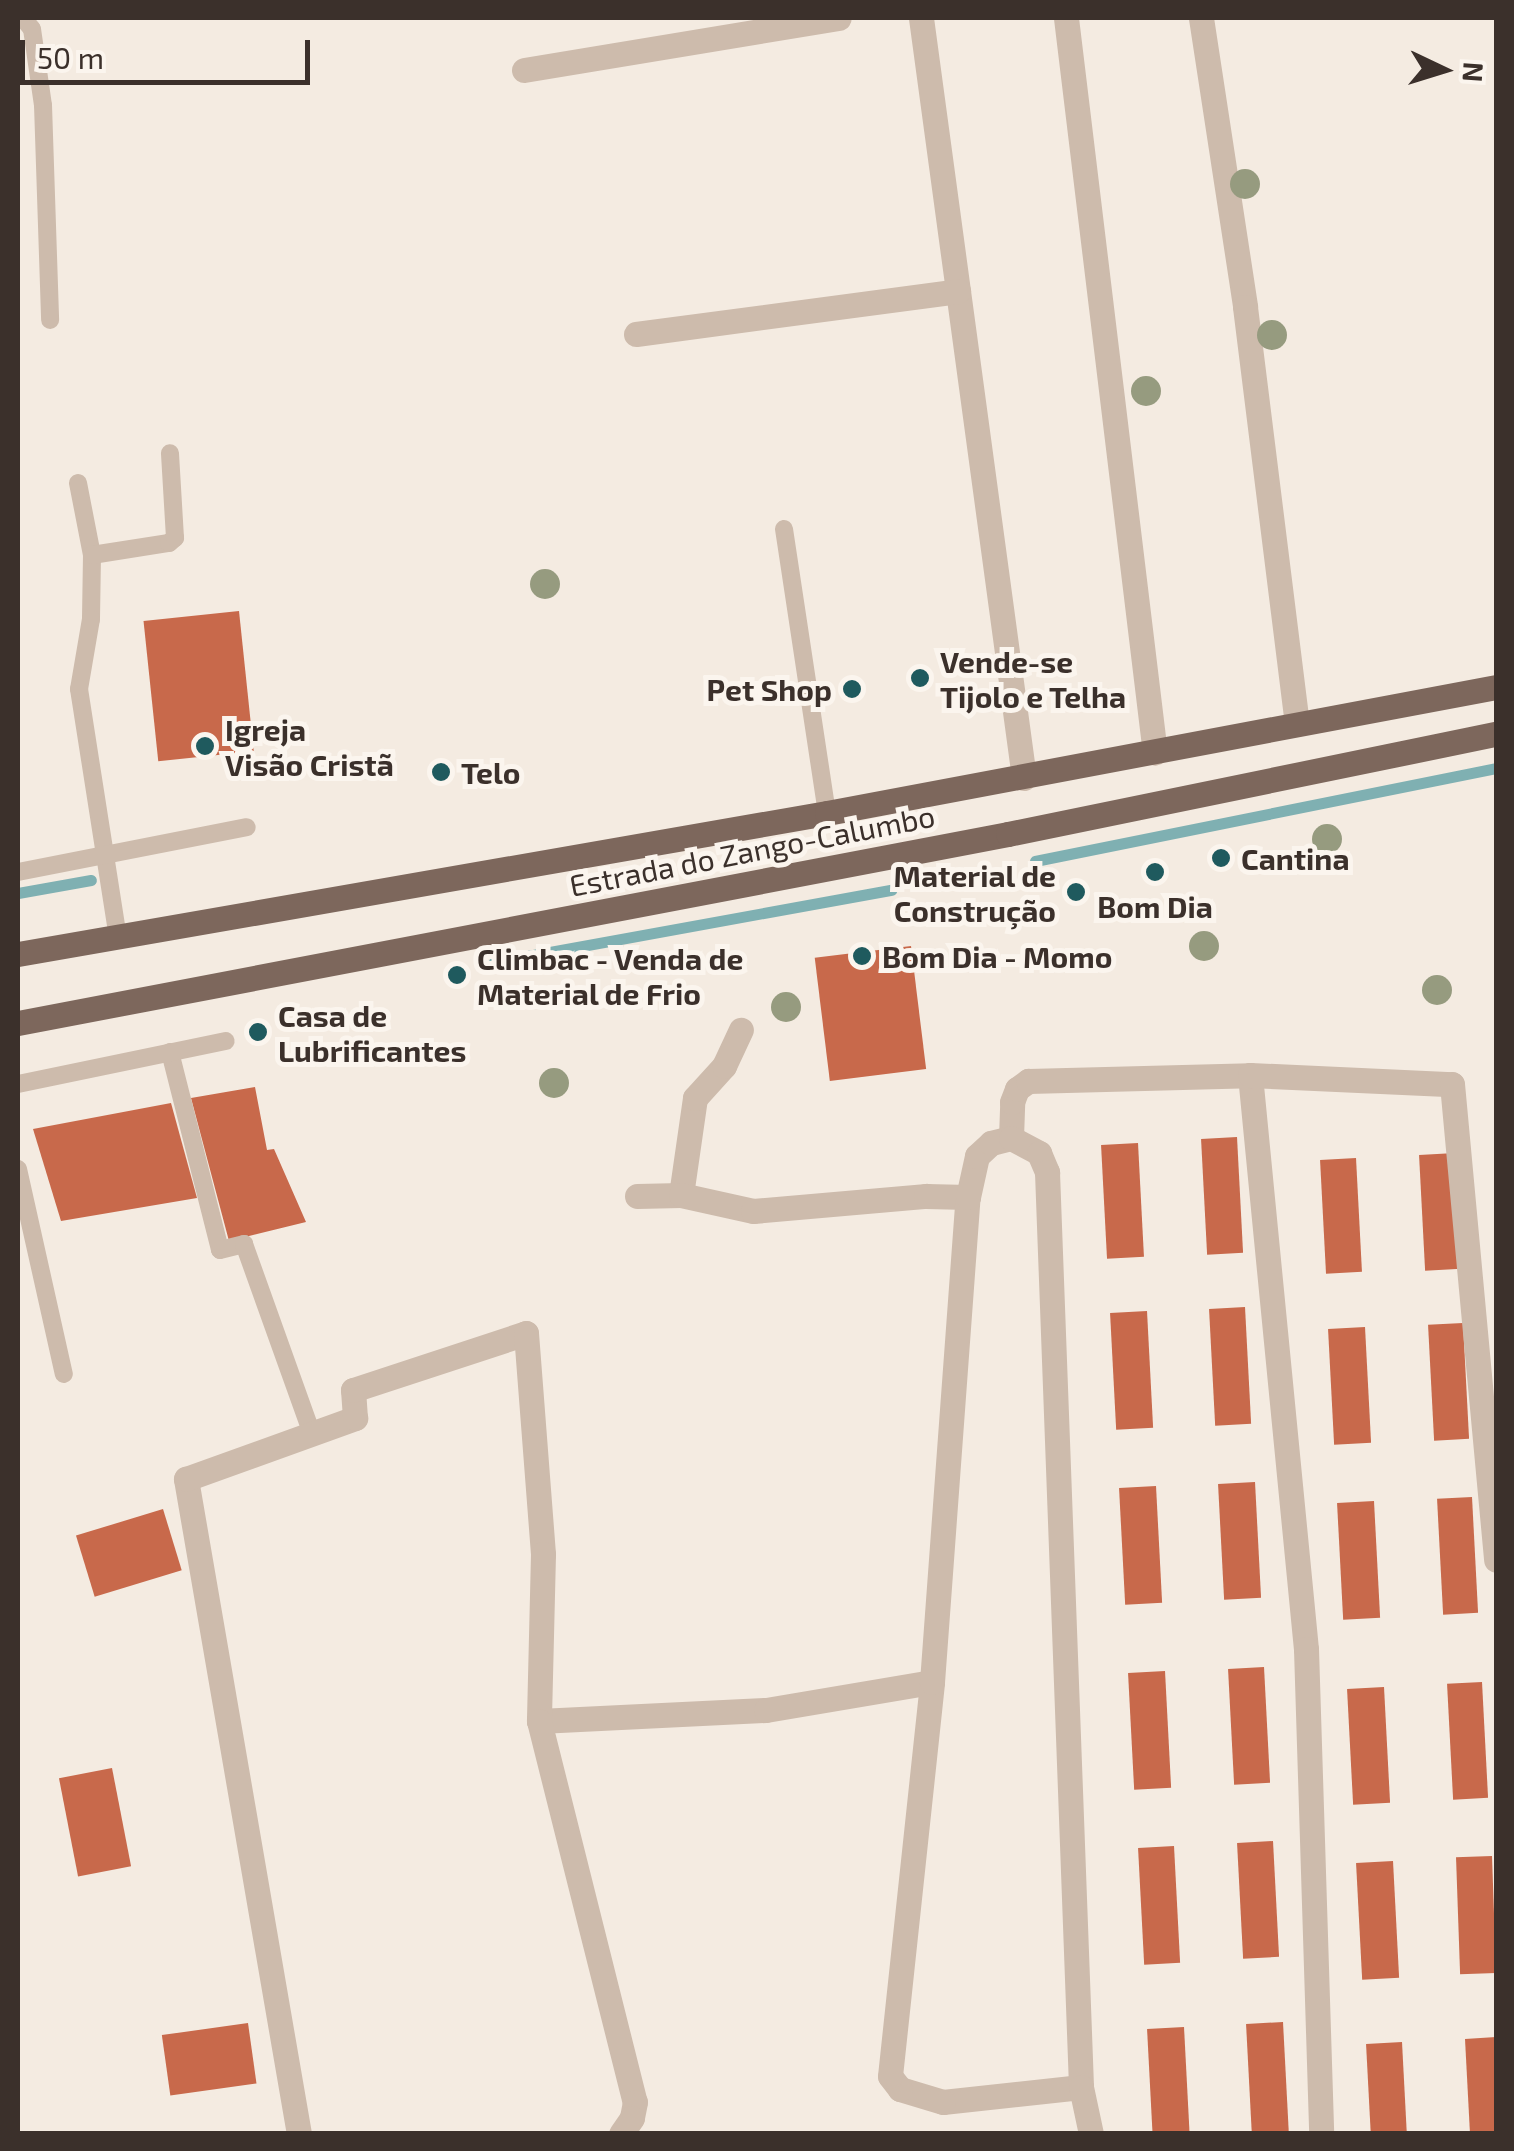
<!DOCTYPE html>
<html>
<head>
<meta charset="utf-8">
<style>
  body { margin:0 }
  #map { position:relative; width:1514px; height:2151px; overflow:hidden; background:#f4ebe1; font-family:"Exo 2",sans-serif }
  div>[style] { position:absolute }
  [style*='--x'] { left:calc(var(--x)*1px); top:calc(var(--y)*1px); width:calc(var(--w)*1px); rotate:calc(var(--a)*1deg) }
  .stream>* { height:11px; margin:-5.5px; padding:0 5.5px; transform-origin:5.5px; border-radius:5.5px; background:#7fb0b2 }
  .building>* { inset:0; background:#c8694b; transform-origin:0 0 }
  .service>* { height:18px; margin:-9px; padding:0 9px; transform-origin:9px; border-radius:9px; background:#cdbbac }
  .minor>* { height:25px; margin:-12.5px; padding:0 12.5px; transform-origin:12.5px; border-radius:12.5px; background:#cdbbac }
  .primary>* { height:25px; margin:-12.5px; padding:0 12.5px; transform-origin:12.5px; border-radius:12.5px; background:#7d675c }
  .trees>* { width:30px; height:30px; margin:-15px; border-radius:50%; background:#969b7f }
  .dots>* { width:28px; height:28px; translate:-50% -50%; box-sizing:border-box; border:5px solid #fbf5ee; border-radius:50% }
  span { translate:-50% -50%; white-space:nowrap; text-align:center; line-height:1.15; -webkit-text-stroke:10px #fbf5ee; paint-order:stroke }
  .poi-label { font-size:30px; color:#3b302b; font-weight:700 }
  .left { translate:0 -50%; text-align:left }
  .right { translate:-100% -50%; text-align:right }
  .street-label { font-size:30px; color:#3b302b }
  .frame { position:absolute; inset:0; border:20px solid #3b302b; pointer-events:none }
  .north { position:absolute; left:1394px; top:20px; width:100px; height:100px; -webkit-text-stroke:8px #fbf5ee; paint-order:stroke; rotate:94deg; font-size:28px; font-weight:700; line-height:40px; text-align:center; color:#3b302b }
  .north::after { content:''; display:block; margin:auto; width:35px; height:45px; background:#3b302b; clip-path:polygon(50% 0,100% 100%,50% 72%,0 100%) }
  .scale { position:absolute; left:20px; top:40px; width:290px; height:45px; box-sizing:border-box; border:5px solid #3b302b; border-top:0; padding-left:12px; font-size:30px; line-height:35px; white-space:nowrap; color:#3b302b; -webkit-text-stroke:8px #fbf5ee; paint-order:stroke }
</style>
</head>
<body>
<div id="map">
  <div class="stream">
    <div style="--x:1035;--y:861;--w:470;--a:-11.4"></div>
    <div style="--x:928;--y:885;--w:22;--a:-10"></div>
    <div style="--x:18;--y:893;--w:74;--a:-10.1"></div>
    <div style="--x:494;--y:962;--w:404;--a:-10.3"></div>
  </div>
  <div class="building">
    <div style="left:239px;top:611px;width:141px;height:96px;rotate:84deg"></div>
    <div style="left:911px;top:946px;width:124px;height:97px;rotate:83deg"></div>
    <div style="clip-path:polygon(255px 1087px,267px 1150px,274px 1149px,306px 1222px,229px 1241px,191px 1098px)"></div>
    <div style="clip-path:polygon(171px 1103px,197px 1198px,61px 1221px,33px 1129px)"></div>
    <div style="left:1237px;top:1137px;width:116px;height:36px;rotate:87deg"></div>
    <div style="left:1138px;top:1143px;width:114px;height:37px;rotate:87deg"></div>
    <div style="left:1455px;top:1153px;width:116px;height:36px;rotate:87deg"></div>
    <div style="left:1356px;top:1158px;width:114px;height:36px;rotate:87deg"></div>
    <div style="left:1245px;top:1307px;width:117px;height:36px;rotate:87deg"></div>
    <div style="left:1147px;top:1311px;width:117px;height:37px;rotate:87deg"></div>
    <div style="left:1463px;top:1323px;width:116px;height:35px;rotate:87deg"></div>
    <div style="left:1365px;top:1327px;width:116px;height:37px;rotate:87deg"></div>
    <div style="left:1255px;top:1482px;width:116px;height:37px;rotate:87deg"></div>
    <div style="left:1156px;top:1486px;width:117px;height:37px;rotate:87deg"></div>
    <div style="left:1472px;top:1497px;width:116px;height:35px;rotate:87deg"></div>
    <div style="left:1374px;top:1501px;width:117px;height:37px;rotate:87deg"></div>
    <div style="left:163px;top:1509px;width:64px;height:91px;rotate:73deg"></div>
    <div style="left:1264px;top:1667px;width:116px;height:36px;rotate:87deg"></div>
    <div style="left:1165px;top:1671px;width:117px;height:37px;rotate:87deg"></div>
    <div style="left:1482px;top:1682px;width:116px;height:35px;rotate:87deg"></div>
    <div style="left:1384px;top:1687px;width:116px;height:37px;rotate:87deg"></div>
    <div style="left:112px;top:1768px;width:100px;height:54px;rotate:79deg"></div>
    <div style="left:1273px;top:1841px;width:116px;height:36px;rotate:87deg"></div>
    <div style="left:1174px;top:1846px;width:117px;height:36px;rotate:87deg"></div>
    <div style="left:1492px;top:1856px;width:117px;height:36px;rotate:88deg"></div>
    <div style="left:1393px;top:1861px;width:117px;height:37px;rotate:87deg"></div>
    <div style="left:1283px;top:2022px;width:112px;height:37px;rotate:87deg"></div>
    <div style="left:248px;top:2023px;width:61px;height:87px;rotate:82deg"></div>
    <div style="left:1184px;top:2027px;width:107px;height:37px;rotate:87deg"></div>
    <div style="clip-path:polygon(1496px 2037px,1496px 2134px,1470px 2134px,1465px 2039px)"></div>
    <div style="left:1402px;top:2042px;width:92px;height:36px;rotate:87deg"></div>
  </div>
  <div class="service">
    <div style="--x:23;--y:18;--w:14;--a:51"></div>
    <div style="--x:32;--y:29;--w:77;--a:81.8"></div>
    <div style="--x:43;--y:105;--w:215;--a:88.1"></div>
    <div style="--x:78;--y:483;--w:73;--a:79"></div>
    <div style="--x:92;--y:555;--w:64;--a:90.9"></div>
    <div style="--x:91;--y:619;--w:71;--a:99.7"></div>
    <div style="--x:79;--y:689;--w:253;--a:81.1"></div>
    <div style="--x:784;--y:529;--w:287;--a:81.4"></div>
    <div style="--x:92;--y:555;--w:78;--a:-8.9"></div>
    <div style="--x:169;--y:543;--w:8;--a:-40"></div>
    <div style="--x:175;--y:538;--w:85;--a:-93.4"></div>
    <div style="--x:18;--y:872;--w:233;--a:-11.1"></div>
    <div style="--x:170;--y:1052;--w:204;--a:75.8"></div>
    <div style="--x:220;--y:1250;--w:25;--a:-14"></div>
    <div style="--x:244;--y:1244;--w:202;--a:70.3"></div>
    <div style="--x:18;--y:1084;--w:212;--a:-11.7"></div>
    <div style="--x:18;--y:1169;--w:210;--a:77.4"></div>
  </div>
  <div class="minor">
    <div style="--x:921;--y:18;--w:767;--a:82.28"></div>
    <div style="--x:1066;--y:18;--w:740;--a:83.1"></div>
    <div style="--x:1201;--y:18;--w:292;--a:81.3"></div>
    <div style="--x:1245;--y:307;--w:420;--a:82.9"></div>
    <div style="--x:524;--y:70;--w:319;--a:-9.4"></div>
    <div style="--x:636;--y:334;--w:325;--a:-7.6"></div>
    <div style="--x:1250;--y:1075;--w:577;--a:84.43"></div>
    <div style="--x:1306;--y:1649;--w:485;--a:88.2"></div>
    <div style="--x:1011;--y:1138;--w:36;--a:-88"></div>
    <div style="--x:1012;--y:1102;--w:14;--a:-69"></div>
    <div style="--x:1017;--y:1089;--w:14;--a:-36"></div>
    <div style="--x:1028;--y:1081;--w:222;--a:-1.5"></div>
    <div style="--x:1250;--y:1075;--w:202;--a:2.6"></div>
    <div style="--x:1452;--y:1084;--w:478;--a:84.7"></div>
    <div style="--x:681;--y:1195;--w:98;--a:-81.8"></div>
    <div style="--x:695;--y:1098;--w:43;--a:-47.8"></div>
    <div style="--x:724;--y:1066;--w:40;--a:-65"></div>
    <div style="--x:637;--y:1196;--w:44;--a:-1.3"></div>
    <div style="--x:681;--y:1195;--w:74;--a:12.5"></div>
    <div style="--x:753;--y:1211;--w:174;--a:-5"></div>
    <div style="--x:926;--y:1196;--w:42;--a:1.4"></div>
    <div style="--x:539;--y:1721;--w:227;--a:-2.8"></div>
    <div style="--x:766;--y:1710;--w:168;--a:-9.6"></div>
    <div style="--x:1081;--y:2087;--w:139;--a:173.8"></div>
    <div style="--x:943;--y:2102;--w:45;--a:-163.2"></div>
    <div style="--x:900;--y:2089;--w:16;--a:-128"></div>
    <div style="--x:890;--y:2076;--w:396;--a:-83.9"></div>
    <div style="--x:932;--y:1682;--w:486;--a:-85.8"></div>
    <div style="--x:968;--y:1197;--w:42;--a:-77.6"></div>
    <div style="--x:977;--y:1156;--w:19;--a:-43"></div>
    <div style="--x:991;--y:1143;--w:21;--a:-14"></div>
    <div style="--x:1011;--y:1138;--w:32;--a:28"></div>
    <div style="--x:1039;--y:1153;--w:21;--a:67"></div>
    <div style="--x:1047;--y:1172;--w:916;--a:87.87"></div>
    <div style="--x:1081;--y:2087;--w:48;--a:78"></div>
    <div style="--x:299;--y:2134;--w:665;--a:-99.79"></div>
    <div style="--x:186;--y:1479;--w:180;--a:-19.8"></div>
    <div style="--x:355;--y:1418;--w:28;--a:-94"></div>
    <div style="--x:353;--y:1390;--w:182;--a:-18.2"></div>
    <div style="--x:526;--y:1333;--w:222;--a:85.6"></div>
    <div style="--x:543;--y:1554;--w:167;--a:91.4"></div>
    <div style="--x:539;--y:1721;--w:393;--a:75.9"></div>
    <div style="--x:635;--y:2102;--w:16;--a:101"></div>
    <div style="--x:632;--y:2118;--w:19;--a:125"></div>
  </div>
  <div class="primary">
    <div style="--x:18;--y:954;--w:821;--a:-9.89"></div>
    <div style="--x:827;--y:813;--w:681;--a:-10.67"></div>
    <div style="--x:18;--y:1023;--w:1008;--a:-10.81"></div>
    <div style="--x:1008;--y:834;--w:498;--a:-11.6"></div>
  </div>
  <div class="trees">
    <div style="left:1245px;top:184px"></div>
    <div style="left:1272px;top:335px"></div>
    <div style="left:1146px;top:391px"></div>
    <div style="left:545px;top:584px"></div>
    <div style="left:1327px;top:839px"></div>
    <div style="left:1204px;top:946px"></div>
    <div style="left:1437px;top:990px"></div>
    <div style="left:786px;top:1007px"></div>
    <div style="left:554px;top:1083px"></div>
  </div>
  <div class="dots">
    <div style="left:920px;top:678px;background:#1f5a5e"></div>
    <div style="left:852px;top:689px;background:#1f5a5e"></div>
    <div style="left:205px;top:746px;background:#1f5a5e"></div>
    <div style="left:441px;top:772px;background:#1f5a5e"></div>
    <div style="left:1221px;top:858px;background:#1f5a5e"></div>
    <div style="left:1155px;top:872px;background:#1f5a5e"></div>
    <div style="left:1076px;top:892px;background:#1f5a5e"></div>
    <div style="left:862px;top:956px;background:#1f5a5e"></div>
    <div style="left:457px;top:975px;background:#1f5a5e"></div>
    <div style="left:258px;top:1032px;background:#1f5a5e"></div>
  </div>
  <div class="poi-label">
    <span class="left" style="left:940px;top:678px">Vende-se<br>Tijolo e Telha</span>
    <span class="right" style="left:832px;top:689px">Pet Shop</span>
    <span class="left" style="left:225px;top:746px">Igreja<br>Visão Cristã</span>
    <span class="left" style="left:461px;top:772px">Telo</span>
    <span class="left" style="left:1241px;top:858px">Cantina</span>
    <span class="right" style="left:1056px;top:892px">Material de<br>Construção</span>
    <span style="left:1155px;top:906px">Bom Dia</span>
    <span class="left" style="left:882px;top:956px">Bom Dia - Momo</span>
    <span class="left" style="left:477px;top:975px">Climbac - Venda de<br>Material de Frio</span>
    <span class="left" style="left:278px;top:1032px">Casa de<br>Lubrificantes</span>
  </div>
  <div class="street-label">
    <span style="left:752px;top:850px;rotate:-11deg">Estrada do Zango-Calumbo</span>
  </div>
  <div class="frame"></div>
  <div class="north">N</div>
  <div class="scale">50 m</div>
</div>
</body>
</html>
